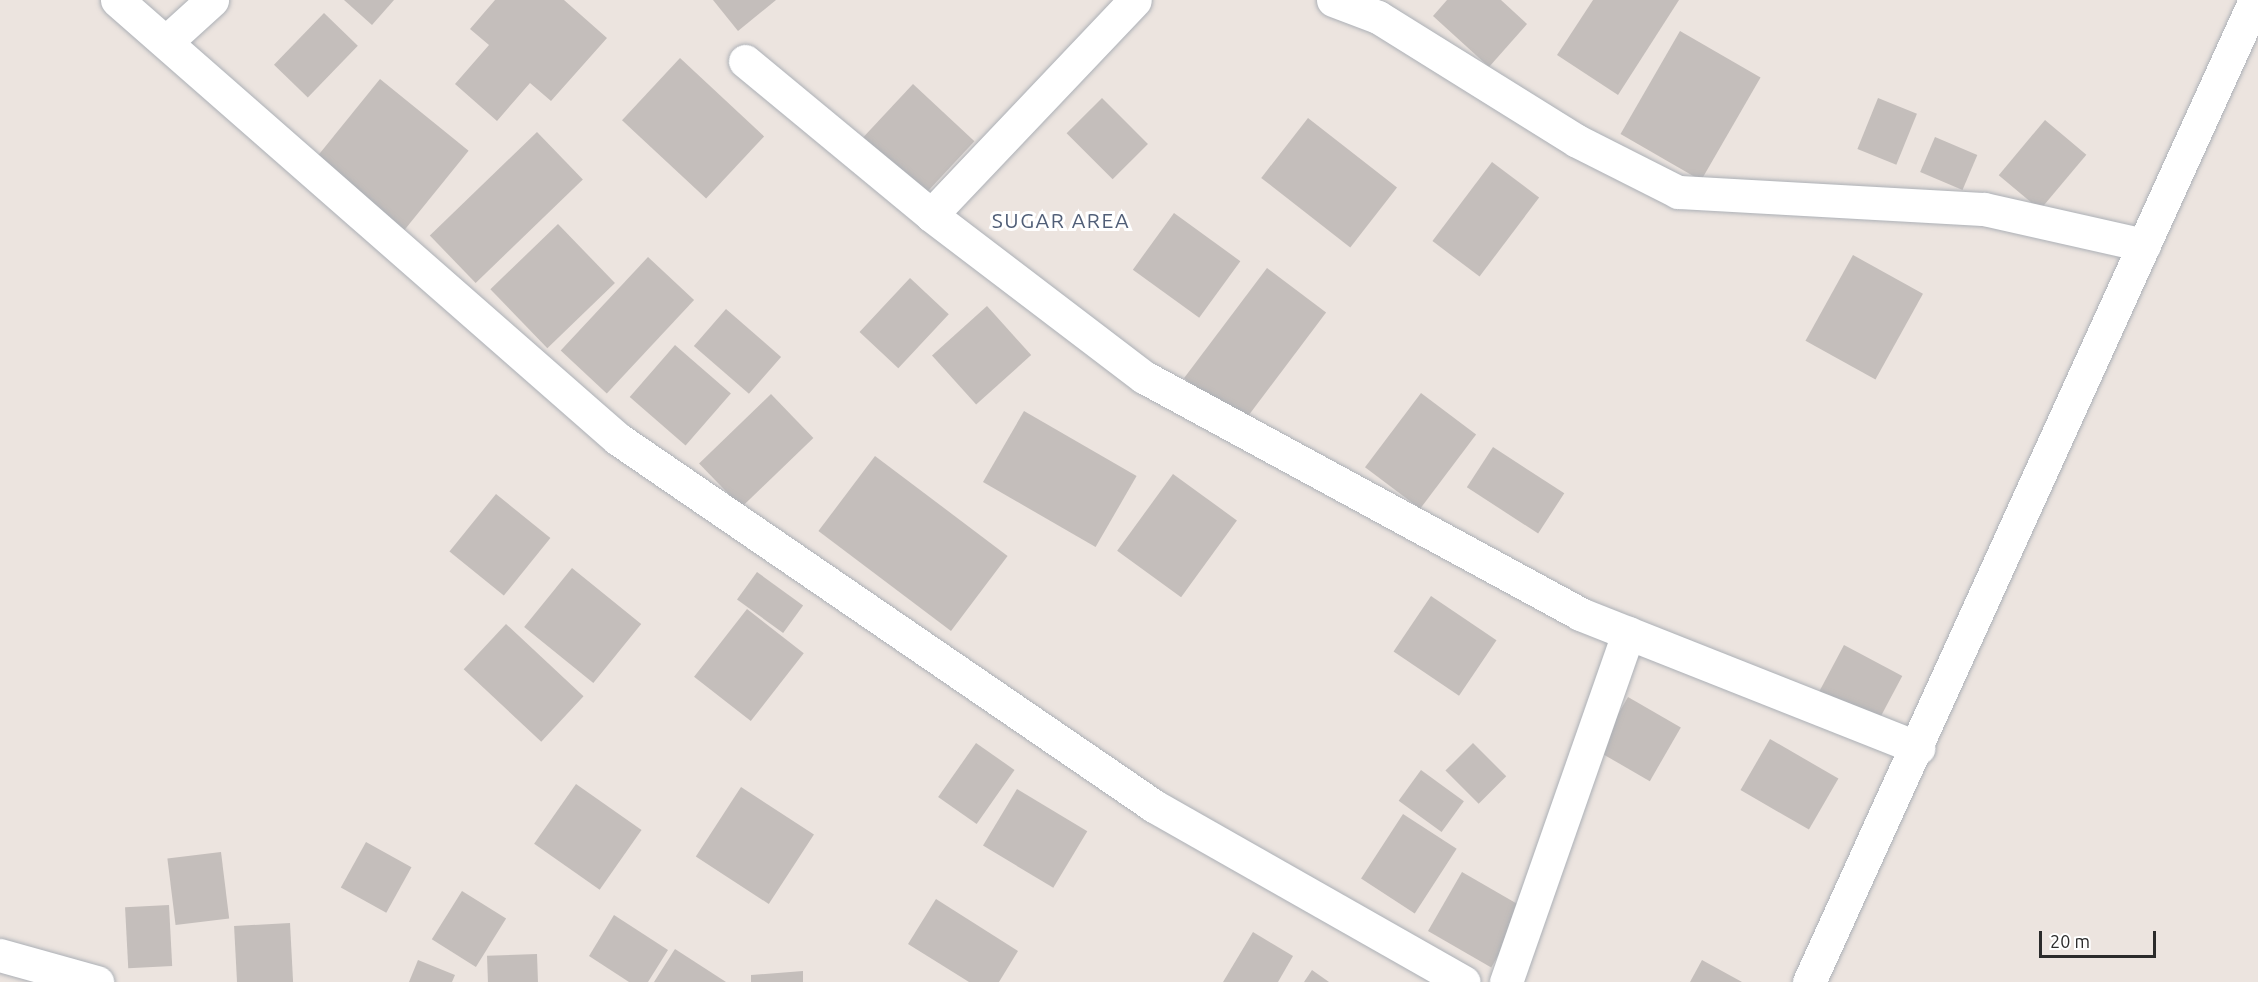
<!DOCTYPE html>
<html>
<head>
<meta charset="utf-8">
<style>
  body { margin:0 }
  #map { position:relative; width:2258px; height:982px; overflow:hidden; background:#ece4df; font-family:Ubuntu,sans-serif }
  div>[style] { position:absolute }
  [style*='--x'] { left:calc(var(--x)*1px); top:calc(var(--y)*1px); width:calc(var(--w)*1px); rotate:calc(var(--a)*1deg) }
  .building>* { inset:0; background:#c4bebb; transform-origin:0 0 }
  .roads { filter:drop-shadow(0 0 2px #acb0b6) drop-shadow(0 0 2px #acb0b6) }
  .minor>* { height:33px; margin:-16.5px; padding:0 16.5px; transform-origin:16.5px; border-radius:16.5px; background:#fff }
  span { translate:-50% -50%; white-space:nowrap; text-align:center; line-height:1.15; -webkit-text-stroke:6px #fff; paint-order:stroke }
  .neighbourhood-label { font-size:21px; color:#505e77; letter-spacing:1.5px }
  .scale { position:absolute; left:2039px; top:931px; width:117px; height:27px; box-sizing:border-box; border:3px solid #2b2b2b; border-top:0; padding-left:8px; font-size:18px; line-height:21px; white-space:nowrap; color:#2b2b2b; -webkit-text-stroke:4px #fff; paint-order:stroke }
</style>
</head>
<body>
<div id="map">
  <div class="building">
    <div style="clip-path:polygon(344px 0,394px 0,372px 25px)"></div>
    <div style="clip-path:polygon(495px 0,564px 0,607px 38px,551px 101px,530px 83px,497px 121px,455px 84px,489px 45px,470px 29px)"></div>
    <div style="clip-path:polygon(713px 0,776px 0,738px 31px)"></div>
    <div style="clip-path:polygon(1447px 0,1501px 0,1527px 24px,1489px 67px,1433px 16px)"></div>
    <div style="clip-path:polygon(1593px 0,1679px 0,1618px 95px,1557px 55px)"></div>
    <div style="left:324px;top:13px;width:47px;height:72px;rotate:44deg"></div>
    <div style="left:1680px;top:31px;width:93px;height:119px;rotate:30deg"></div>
    <div style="left:680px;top:58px;width:115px;height:85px;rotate:43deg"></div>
    <div style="left:380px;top:79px;width:114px;height:110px;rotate:39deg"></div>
    <div style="left:913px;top:84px;width:84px;height:78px;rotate:43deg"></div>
    <div style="left:1102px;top:98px;width:65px;height:50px;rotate:45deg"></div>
    <div style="left:1878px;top:98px;width:42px;height:55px;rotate:22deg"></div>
    <div style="left:1308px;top:118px;width:113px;height:76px;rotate:38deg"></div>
    <div style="left:2045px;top:120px;width:54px;height:72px;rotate:40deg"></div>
    <div style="left:537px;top:132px;width:66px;height:149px;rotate:46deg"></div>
    <div style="left:1935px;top:137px;width:46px;height:38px;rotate:23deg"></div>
    <div style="left:1492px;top:162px;width:59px;height:99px;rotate:37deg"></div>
    <div style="left:1174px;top:213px;width:82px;height:70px;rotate:36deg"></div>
    <div style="left:558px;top:224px;width:82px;height:94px;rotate:46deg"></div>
    <div style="left:1853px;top:255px;width:80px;height:98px;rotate:29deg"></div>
    <div style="left:648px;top:257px;width:63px;height:128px;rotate:43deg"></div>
    <div style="left:1267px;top:268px;width:74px;height:138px;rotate:37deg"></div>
    <div style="left:910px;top:278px;width:53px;height:74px;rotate:43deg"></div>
    <div style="left:987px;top:306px;width:66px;height:74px;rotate:48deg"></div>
    <div style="left:726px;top:309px;width:73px;height:49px;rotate:41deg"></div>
    <div style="left:675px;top:345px;width:74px;height:69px;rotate:41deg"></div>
    <div style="left:1421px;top:393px;width:69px;height:93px;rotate:37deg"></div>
    <div style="left:771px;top:394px;width:61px;height:100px;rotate:46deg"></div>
    <div style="left:1024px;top:411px;width:130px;height:82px;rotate:30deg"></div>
    <div style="left:1493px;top:447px;width:85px;height:48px;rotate:33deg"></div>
    <div style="left:875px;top:456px;width:166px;height:94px;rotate:37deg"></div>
    <div style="left:1173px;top:474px;width:79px;height:95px;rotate:36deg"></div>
    <div style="left:496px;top:494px;width:70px;height:74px;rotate:39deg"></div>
    <div style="left:572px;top:568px;width:89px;height:76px;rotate:39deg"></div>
    <div style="left:757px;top:572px;width:57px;height:34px;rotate:36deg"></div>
    <div style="left:1431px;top:596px;width:79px;height:67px;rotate:34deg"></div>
    <div style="left:747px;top:609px;width:72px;height:86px;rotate:38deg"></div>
    <div style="left:506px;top:624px;width:106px;height:62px;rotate:43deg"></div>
    <div style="left:1844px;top:645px;width:66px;height:55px;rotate:28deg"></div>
    <div style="left:1628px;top:697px;width:61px;height:62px;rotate:30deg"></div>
    <div style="left:1770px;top:739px;width:79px;height:59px;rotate:30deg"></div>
    <div style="left:976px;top:743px;width:47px;height:66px;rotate:35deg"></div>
    <div style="left:1473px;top:743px;width:47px;height:39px;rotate:45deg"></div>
    <div style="left:1421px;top:770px;width:53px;height:38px;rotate:36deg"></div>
    <div style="left:576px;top:784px;width:80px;height:73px;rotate:35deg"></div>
    <div style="left:741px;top:787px;width:87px;height:83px;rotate:33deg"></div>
    <div style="left:1017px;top:789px;width:82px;height:66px;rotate:31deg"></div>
    <div style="left:1403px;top:814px;width:64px;height:77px;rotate:33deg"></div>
    <div style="left:366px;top:842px;width:52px;height:52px;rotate:29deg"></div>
    <div style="left:221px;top:852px;width:67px;height:54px;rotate:83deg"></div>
    <div style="left:1462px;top:872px;width:73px;height:68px;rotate:30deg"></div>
    <div style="left:462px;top:891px;width:52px;height:57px;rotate:32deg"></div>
    <div style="clip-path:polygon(936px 899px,1018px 951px,999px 982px,969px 982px,908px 944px)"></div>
    <div style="left:169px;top:905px;width:61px;height:44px;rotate:87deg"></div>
    <div style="clip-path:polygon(614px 915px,668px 950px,648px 982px,629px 982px,589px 956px)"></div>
    <div style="left:290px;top:923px;width:59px;height:56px;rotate:87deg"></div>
    <div style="clip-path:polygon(1253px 932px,1293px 956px,1278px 982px,1223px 982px)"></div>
    <div style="clip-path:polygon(675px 949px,726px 982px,654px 982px)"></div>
    <div style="left:537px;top:954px;width:28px;height:50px;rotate:88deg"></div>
    <div style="clip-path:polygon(418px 960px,455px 975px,452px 982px,409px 982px)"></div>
    <div style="clip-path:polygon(1702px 960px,1742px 982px,1690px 982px)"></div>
    <div style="clip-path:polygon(1312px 970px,1329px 982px,1304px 982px)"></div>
    <div style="clip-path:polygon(803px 971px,803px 982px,751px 982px,751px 975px)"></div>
  </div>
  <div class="roads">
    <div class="minor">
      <div style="--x:117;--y:0;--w:666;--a:41.23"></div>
      <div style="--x:618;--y:439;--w:650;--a:34.4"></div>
      <div style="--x:1154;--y:806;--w:356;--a:29.6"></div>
      <div style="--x:1333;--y:0;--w:48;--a:20.7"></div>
      <div style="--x:1378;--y:17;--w:234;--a:31.9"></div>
      <div style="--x:1577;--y:141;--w:113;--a:26.8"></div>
      <div style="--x:1678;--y:192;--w:306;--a:3.2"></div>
      <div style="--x:1984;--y:209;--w:164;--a:12.7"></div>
      <div style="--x:167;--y:41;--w:61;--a:-42.3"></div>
      <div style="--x:745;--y:61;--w:241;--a:39.6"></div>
      <div style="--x:931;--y:215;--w:268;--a:37.3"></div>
      <div style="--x:1144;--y:377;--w:496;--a:28.5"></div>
      <div style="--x:1580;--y:614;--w:364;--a:21.6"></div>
      <div style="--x:931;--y:215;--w:296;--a:-46.5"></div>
      <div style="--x:0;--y:955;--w:101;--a:15.6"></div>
      <div style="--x:1506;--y:982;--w:370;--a:-70.7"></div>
      <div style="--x:1809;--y:982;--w:1079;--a:-65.57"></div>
    </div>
  </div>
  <div class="neighbourhood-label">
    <span style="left:1061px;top:220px">SUGAR AREA</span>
  </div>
  <div class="scale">20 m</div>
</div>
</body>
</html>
